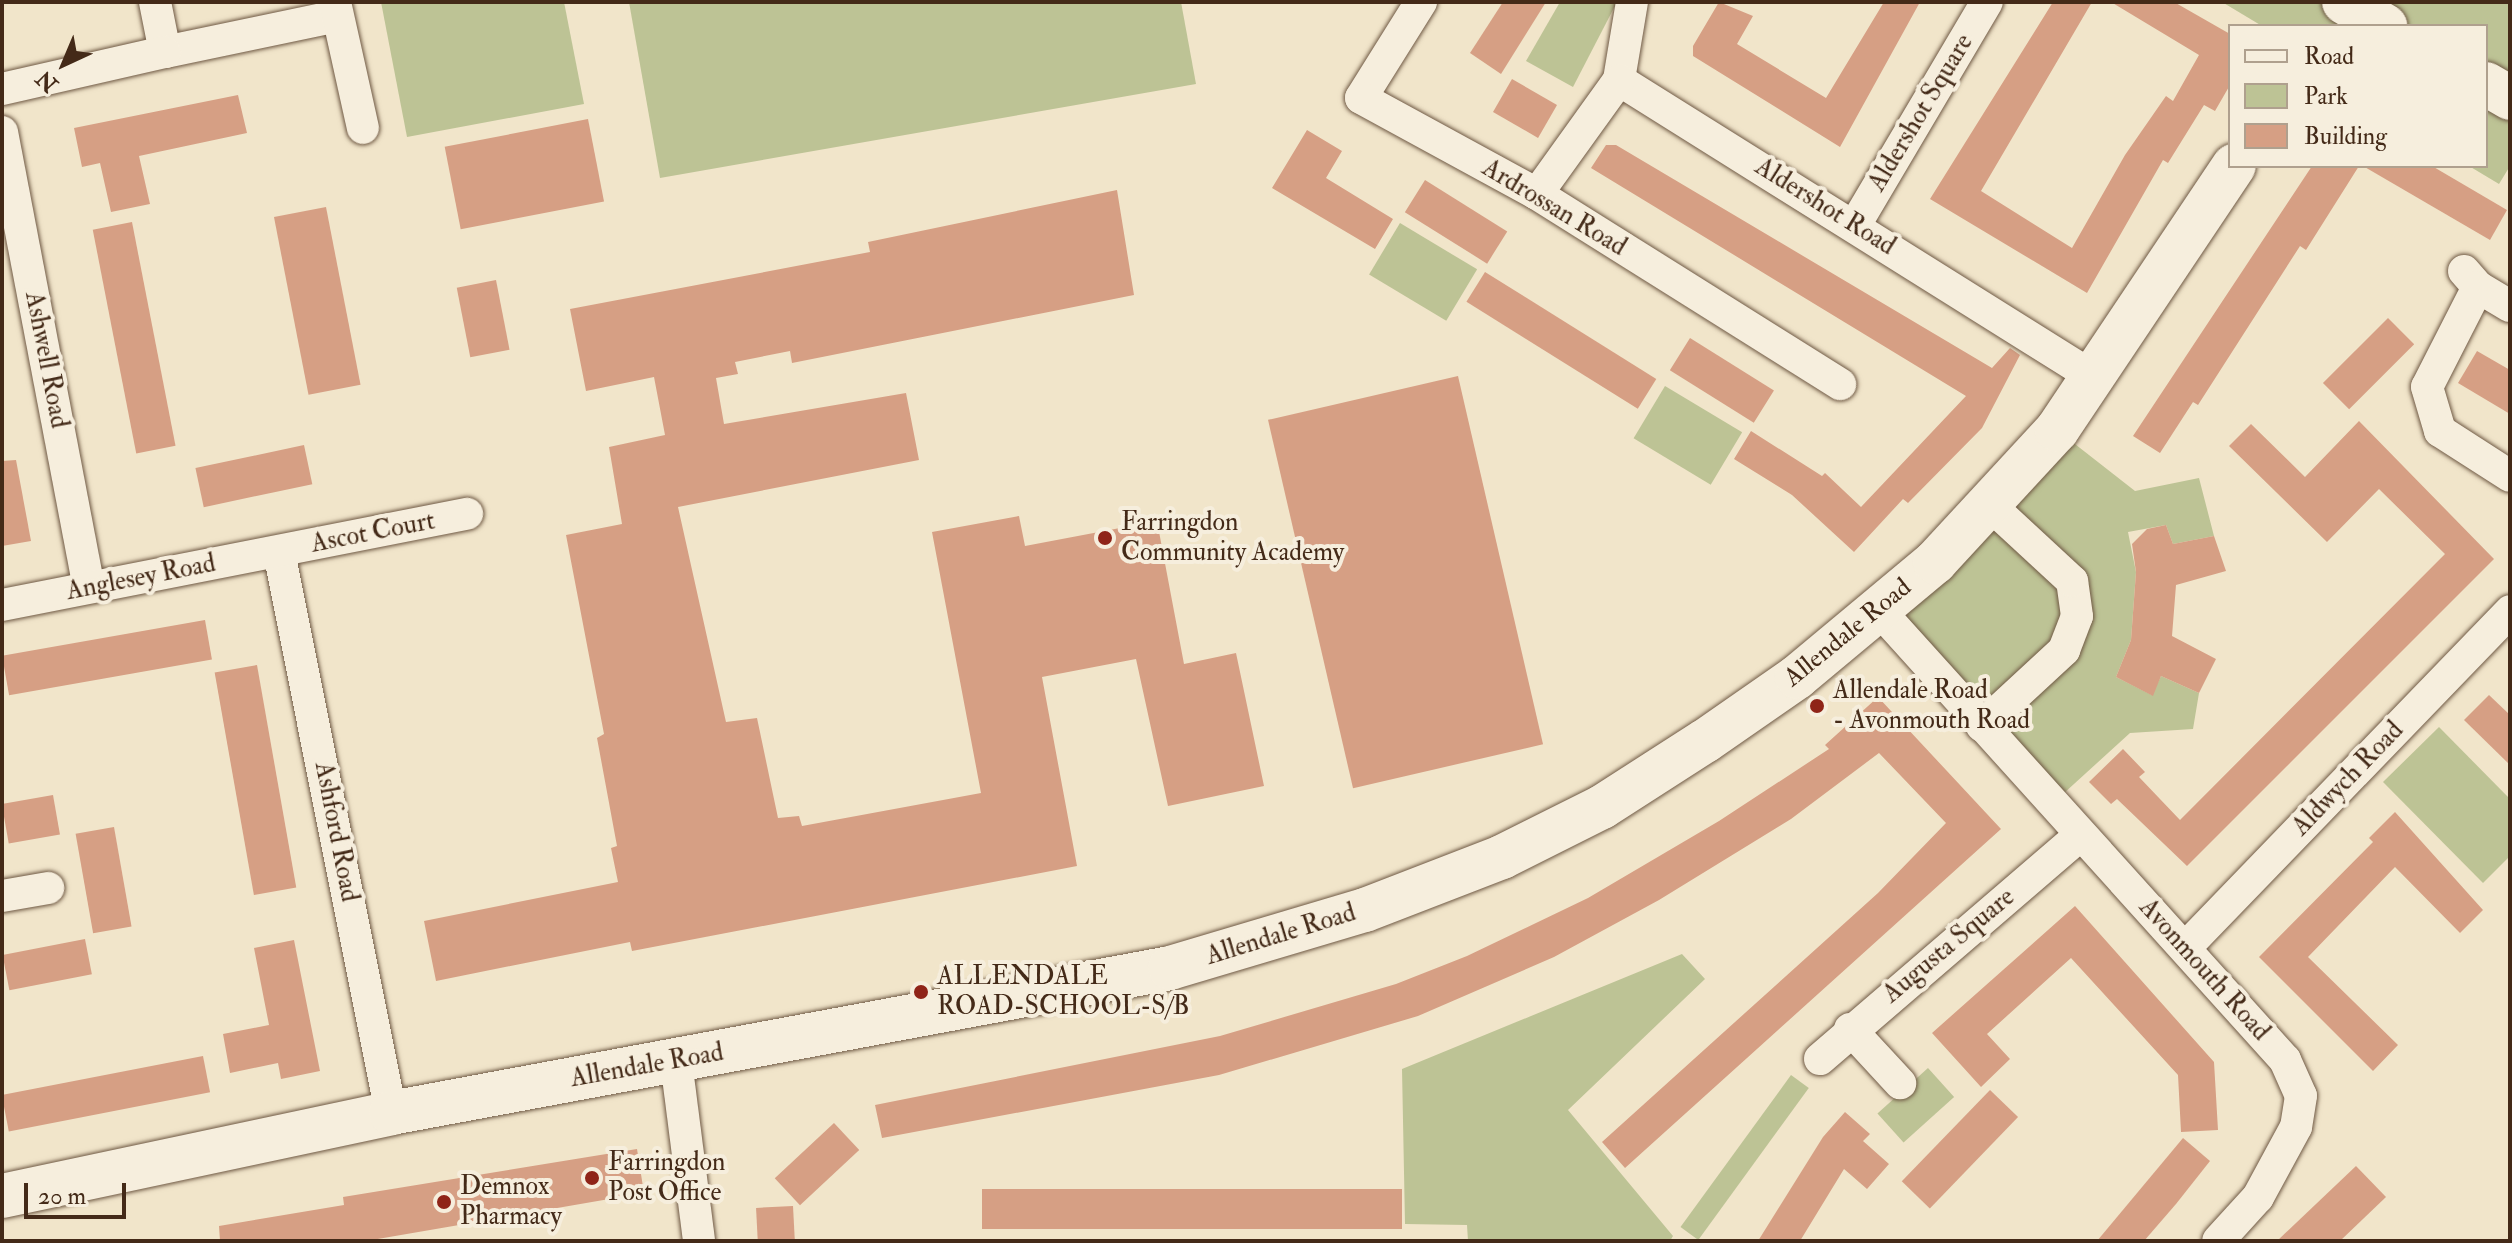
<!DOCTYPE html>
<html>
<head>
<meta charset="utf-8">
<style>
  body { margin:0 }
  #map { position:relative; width:2512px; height:1243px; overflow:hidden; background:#f1e5ca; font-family:"IM FELL Double Pica",serif }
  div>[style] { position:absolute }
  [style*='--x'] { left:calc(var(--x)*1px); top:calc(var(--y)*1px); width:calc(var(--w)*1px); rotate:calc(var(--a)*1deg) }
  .green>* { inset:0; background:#bdc395; transform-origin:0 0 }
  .building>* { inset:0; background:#d69f84; transform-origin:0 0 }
  .roads { filter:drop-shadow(0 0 2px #6f5944) drop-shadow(0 0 2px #6f5944) }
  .street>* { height:32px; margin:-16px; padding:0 16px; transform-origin:16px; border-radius:16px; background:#f6eedd }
  .secondary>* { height:44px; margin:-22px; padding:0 22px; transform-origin:22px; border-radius:22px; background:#f6eedd }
  .dots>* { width:22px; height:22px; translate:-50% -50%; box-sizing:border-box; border:4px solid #f6eedd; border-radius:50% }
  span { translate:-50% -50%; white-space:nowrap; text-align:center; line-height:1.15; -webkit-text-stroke:8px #f6eedd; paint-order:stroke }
  .street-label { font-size:26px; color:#442a18 }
  .poi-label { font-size:26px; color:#442a18 }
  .left { translate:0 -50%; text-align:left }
  .frame { position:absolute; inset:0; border:4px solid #442a18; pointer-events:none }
  .legend { position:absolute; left:2228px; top:24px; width:260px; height:144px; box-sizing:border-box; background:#f6eedd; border:2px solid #afa08e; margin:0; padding:10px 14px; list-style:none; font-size:24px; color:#442a18 }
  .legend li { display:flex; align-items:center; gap:16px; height:40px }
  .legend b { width:40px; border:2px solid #afa08e }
  .north { position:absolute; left:24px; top:24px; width:80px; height:80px; -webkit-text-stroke:6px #f6eedd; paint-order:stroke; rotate:224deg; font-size:22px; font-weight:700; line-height:32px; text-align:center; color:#442a18 }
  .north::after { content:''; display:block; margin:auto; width:28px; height:36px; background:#442a18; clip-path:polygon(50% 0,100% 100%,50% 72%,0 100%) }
  .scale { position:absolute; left:24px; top:1183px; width:102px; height:36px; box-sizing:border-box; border:4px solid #442a18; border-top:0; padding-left:10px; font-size:24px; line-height:28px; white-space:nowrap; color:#442a18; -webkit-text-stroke:6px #f6eedd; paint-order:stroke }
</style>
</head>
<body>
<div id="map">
  <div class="green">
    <div style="clip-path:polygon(381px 2px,564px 2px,584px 104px,407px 137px)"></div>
    <div style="clip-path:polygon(629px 2px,1181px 2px,1196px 84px,660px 178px)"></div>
    <div style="clip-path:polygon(1560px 2px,1617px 2px,1573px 87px,1526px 61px)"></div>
    <div style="clip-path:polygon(2222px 2px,2510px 2px,2510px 166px,2499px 184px,2469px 166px,2486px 166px,2486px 26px,2262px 26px)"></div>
    <div style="left:1400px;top:223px;width:90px;height:60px;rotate:31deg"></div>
    <div style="left:1665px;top:386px;width:90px;height:61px;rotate:31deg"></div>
    <div style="clip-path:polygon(2057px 430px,2135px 491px,2199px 478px,2214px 536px,2173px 544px,2166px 525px,2128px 532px,2136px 572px,2131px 640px,2116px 677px,2152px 695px,2161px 676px,2199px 693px,2193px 729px,2130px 733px,2052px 804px,1879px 610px)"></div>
    <div style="clip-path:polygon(2439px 727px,2510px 799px,2510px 856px,2483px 883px,2383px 782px)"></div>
    <div style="clip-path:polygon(1682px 954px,1705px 979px,1568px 1110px,1673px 1236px,1670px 1241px,1468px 1241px,1467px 1225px,1405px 1224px,1402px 1069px)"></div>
    <div style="left:1928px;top:1068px;width:39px;height:68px;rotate:48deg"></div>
    <div style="left:1791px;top:1075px;width:22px;height:188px;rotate:36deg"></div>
  </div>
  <div class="building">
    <div style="clip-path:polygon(1503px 2px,1546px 2px,1501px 74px,1470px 53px)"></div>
    <div style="clip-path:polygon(1719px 2px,1753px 16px,1737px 44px,1826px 98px,1884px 2px,1920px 2px,1840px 147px,1693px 56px,1693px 46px)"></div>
    <div style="clip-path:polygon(2053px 2px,2092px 2px,1981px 191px,2072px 248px,2125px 155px,2166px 96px,2173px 101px,2199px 55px,2111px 2px,2174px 2px,2230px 34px,2230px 85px,2215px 111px,2204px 105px,2168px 163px,2163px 160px,2087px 293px,1930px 199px)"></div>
    <div style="left:1512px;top:79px;width:52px;height:38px;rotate:30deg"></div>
    <div style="clip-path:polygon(238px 95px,247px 133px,139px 156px,150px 204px,111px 212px,100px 163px,82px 167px,74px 128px)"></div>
    <div style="left:588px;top:119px;width:84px;height:146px;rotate:79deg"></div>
    <div style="clip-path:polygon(1307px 130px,1342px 151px,1326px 178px,1393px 219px,1375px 249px,1272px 188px)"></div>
    <div style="clip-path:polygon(1606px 145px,1616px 145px,1992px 368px,2010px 348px,2020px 355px,1982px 428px,1908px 503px,1903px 499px,1854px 552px,1792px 495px,1734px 459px,1751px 431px,1822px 476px,1825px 473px,1861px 507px,1966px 396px,1591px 168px)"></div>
    <div style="clip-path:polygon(2312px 166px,2359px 166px,2306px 250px,2300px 246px,2198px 405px,2193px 402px,2160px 453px,2133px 436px)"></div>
    <div style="clip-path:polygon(2363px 166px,2432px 166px,2507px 210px,2490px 240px)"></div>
    <div style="left:1425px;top:180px;width:97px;height:38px;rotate:32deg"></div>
    <div style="clip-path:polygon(1117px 190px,1134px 295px,792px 363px,790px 351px,735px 362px,738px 374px,716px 378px,724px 424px,906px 393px,919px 460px,678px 507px,726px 722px,757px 718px,778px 818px,799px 816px,802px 826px,981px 793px,932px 532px,1019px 516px,1025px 546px,1157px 521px,1184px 664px,1236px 653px,1264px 786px,1168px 806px,1136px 659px,1042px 677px,1077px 866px,632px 951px,630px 942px,436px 981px,424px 921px,618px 882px,611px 848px,617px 846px,597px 738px,604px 734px,566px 535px,622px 524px,609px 447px,665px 435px,654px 377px,586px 391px,570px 309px,870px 252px,868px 242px)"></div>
    <div style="left:326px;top:207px;width:181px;height:53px;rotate:79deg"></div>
    <div style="left:132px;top:222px;width:228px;height:40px;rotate:79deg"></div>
    <div style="left:1485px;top:272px;width:202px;height:35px;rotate:32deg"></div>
    <div style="left:496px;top:280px;width:71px;height:40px;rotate:79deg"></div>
    <div style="left:2388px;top:318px;width:37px;height:92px;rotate:45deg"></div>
    <div style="left:1690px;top:338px;width:99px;height:38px;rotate:32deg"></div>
    <div style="clip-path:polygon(2477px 351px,2510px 370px,2510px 414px,2458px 383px)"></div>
    <div style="left:1458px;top:376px;width:378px;height:195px;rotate:77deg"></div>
    <div style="clip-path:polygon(2359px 421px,2494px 559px,2187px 866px,2117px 799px,2111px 804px,2089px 782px,2123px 749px,2145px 772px,2139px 777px,2180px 820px,2445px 554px,2379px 489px,2327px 542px,2229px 446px,2251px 424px,2305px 477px)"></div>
    <div style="left:304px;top:445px;width:40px;height:111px;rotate:78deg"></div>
    <div style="clip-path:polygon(16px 460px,31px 541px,2px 546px,2px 461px)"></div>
    <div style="clip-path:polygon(2166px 525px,2173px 544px,2214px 536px,2226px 571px,2176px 585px,2172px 636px,2216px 659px,2199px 693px,2161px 676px,2153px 696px,2116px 677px,2131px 640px,2136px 572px,2132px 544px,2147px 529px)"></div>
    <div style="left:205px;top:620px;width:40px;height:206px;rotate:80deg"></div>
    <div style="left:257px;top:665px;width:226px;height:43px;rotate:80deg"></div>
    <div style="clip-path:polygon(2489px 695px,2510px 715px,2510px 765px,2464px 720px)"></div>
    <div style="clip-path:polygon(1878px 697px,2001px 829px,1625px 1168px,1602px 1142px,1878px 893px,1946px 823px,1879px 753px,1791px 819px,1659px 900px,1554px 957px,1418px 1016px,1219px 1075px,882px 1138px,875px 1105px,1220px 1036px,1396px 984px,1467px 956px,1588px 898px,1719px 821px,1829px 749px,1825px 745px)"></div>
    <div style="left:53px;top:795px;width:40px;height:52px;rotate:80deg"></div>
    <div style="clip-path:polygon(2395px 812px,2483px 910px,2460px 933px,2395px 867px,2308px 957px,2398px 1045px,2373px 1071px,2259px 957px,2373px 842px,2369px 838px)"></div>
    <div style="left:114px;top:827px;width:101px;height:39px;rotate:80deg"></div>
    <div style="clip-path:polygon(2075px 906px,2214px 1062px,2218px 1130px,2181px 1132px,2178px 1075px,2071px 958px,1987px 1034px,2010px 1059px,1981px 1087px,1932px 1033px)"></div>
    <div style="left:85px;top:939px;width:36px;height:84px;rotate:79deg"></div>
    <div style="clip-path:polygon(294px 940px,320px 1071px,281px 1079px,278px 1063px,230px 1073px,223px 1034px,269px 1025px,254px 948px)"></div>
    <div style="left:203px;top:1056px;width:37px;height:205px;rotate:79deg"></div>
    <div style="left:1990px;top:1090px;width:39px;height:127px;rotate:44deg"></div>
    <div style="clip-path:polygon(1845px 1112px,1870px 1134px,1863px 1141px,1889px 1164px,1867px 1189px,1844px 1169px,1800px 1241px,1758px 1241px,1823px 1137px)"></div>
    <div style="left:834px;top:1123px;width:37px;height:81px;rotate:47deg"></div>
    <div style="clip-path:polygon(2183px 1138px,2210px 1161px,2176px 1204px,2144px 1241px,2097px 1241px)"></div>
    <div style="clip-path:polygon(637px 1149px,644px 1193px,366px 1241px,220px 1241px,219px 1226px,344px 1205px,343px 1197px)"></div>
    <div style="clip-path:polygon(2356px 1166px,2386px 1197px,2340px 1241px,2277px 1241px)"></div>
    <div style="left:1402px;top:1189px;width:40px;height:420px;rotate:90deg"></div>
    <div style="left:793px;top:1206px;width:35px;height:37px;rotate:87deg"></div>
  </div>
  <div class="roads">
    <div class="street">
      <div style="--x:155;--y:2;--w:51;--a:78.7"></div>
      <div style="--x:165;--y:52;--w:176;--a:-11.8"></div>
      <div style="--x:335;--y:2;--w:129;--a:77.5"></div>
      <div style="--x:1421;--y:2;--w:113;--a:122"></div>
      <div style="--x:1361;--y:98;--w:200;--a:28.6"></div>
      <div style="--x:1537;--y:194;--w:358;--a:32.1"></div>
      <div style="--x:1632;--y:2;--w:79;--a:99.5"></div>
      <div style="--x:1619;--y:80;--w:562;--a:32.05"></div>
      <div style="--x:2;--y:89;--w:167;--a:-12.8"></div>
      <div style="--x:2;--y:132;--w:463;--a:79.2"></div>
      <div style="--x:1537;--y:194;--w:140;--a:-54.3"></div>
      <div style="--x:1855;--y:225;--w:259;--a:-59.4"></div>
      <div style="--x:2464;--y:271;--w:21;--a:49"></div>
      <div style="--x:2478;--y:287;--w:37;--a:31"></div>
      <div style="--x:2478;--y:287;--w:112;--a:117"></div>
      <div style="--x:2427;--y:387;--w:46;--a:73.5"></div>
      <div style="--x:2440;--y:431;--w:83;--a:32.7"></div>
      <div style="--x:279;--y:552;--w:572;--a:78.71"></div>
      <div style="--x:2;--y:605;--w:474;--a:-11.1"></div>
      <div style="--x:1879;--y:610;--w:606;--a:47.94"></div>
      <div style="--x:2285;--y:1060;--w:39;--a:66"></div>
      <div style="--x:2301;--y:1096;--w:31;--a:99"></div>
      <div style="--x:2296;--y:1127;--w:80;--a:118.5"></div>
      <div style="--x:2258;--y:1197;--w:59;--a:132.3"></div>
      <div style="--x:1982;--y:726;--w:112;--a:-42.8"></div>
      <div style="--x:2064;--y:650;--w:36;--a:-69"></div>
      <div style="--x:2077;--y:616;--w:35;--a:-98"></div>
      <div style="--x:2072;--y:581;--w:110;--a:-137.2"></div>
      <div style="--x:2;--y:896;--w:47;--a:-9.9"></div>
      <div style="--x:2185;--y:948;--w:468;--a:-46"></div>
      <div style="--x:1850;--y:1029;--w:74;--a:47.2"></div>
      <div style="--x:1820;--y:1059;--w:343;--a:-40.7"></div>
      <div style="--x:676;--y:1061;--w:181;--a:82.7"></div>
    </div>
    <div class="secondary">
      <div style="--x:2344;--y:2;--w:48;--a:30.3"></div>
      <div style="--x:2486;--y:84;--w:28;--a:30"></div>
      <div style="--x:2;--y:1196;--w:398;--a:-12"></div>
      <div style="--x:391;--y:1113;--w:792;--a:-10.54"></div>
      <div style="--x:1170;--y:968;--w:203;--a:-16.6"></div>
      <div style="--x:1365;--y:910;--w:147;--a:-21.1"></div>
      <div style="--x:1502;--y:857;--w:112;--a:-26.6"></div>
      <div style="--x:1602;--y:807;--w:122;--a:-32.7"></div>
      <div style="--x:1705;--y:741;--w:112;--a:-34.8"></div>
      <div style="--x:1797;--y:677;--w:180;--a:-39.8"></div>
      <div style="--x:1935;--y:562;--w:180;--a:-47.3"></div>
      <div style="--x:2057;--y:430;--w:318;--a:-56.2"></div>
    </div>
  </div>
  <div class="dots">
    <div style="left:1105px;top:538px;background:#8f2418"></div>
    <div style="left:1817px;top:706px;background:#8f2418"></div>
    <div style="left:921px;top:992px;background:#8f2418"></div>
    <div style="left:592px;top:1178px;background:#8f2418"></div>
    <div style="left:444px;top:1202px;background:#8f2418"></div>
  </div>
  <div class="street-label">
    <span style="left:1921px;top:113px;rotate:-59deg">Aldershot Square</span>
    <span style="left:1825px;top:207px;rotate:32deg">Aldershot Road</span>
    <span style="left:1554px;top:208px;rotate:31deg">Ardrossan Road</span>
    <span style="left:46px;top:360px;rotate:79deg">Ashwell Road</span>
    <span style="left:373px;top:533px;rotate:-11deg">Ascot Court</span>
    <span style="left:141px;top:578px;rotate:-11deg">Anglesey Road</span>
    <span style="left:1848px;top:633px;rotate:-39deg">Allendale Road</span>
    <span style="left:2348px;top:779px;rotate:-46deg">Aldwych Road</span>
    <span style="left:336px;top:832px;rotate:79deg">Ashford Road</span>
    <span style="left:1281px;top:935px;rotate:-17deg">Allendale Road</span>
    <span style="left:1949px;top:946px;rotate:-40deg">Augusta Square</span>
    <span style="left:2204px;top:970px;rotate:48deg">Avonmouth Road</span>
    <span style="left:647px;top:1066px;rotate:-10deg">Allendale Road</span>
  </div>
  <div class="poi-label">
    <span class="left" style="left:1121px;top:538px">Farringdon<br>Community Academy</span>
    <span class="left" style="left:1833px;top:706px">Allendale Road<br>- Avonmouth Road</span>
    <span class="left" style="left:937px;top:992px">ALLENDALE<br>ROAD-SCHOOL-S/B</span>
    <span class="left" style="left:608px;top:1178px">Farringdon<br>Post Office</span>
    <span class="left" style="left:460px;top:1202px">Demnox<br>Pharmacy</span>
  </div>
  <div class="frame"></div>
  <ul class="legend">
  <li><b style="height:10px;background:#f6eedd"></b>Road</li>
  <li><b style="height:22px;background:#bdc395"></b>Park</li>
  <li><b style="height:22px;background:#d69f84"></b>Building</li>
  </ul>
  <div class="north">N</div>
  <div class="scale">20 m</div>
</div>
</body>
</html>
